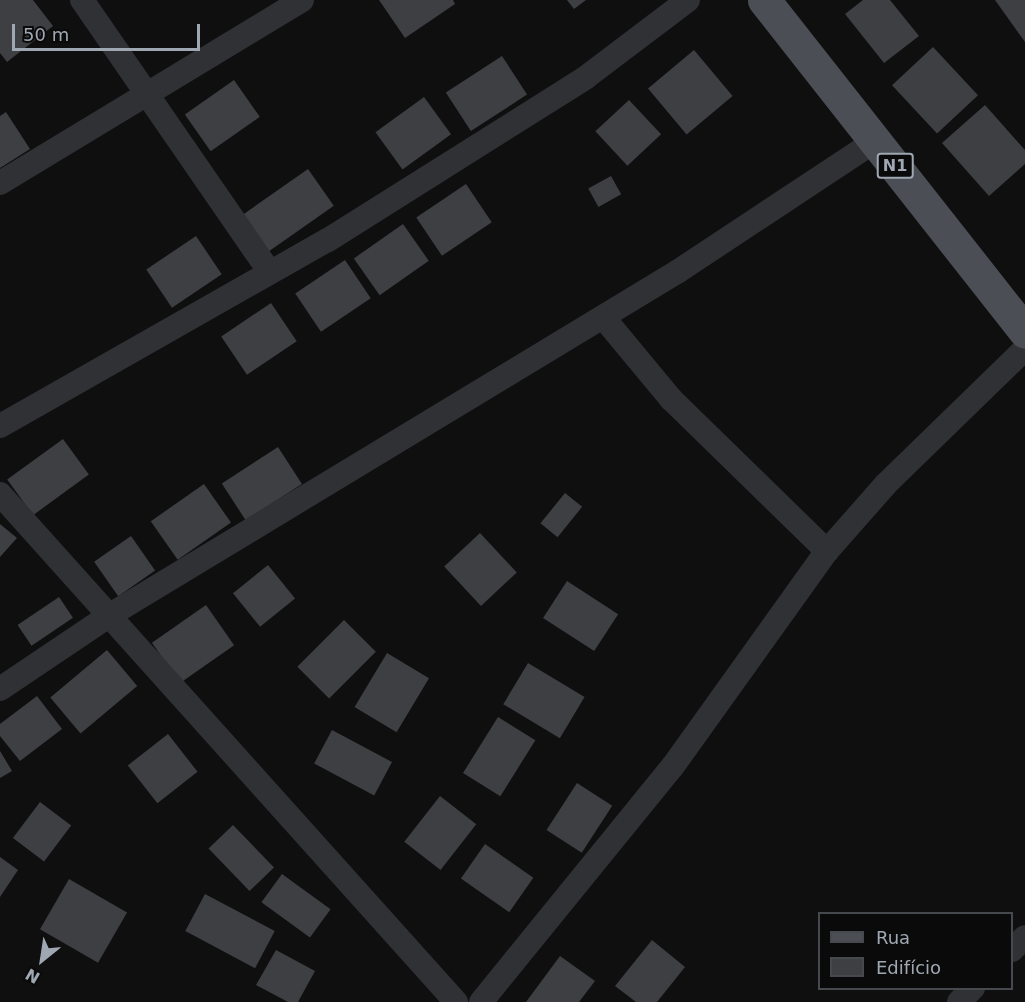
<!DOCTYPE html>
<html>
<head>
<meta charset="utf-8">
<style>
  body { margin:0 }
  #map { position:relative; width:1025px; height:1002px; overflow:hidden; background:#0f0f10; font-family:"DejaVu Sans",sans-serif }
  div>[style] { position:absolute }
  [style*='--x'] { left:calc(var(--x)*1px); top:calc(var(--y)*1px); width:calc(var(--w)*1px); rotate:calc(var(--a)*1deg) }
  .building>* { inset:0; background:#3e3f43; transform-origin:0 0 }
  .street>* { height:24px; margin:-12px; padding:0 12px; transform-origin:12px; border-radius:12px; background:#303135 }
  .primary>* { height:33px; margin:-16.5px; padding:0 16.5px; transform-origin:16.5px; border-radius:16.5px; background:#4b4f55 }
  span { translate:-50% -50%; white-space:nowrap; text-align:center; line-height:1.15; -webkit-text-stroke:4.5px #0a0a0b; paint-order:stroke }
  .shield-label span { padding:2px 4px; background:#0a0a0b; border:2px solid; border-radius:4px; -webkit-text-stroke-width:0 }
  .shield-label { font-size:16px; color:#9fa8b2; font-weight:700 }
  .legend { position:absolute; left:818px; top:912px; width:195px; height:78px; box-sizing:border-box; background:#0a0a0b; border:2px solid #46494e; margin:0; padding:8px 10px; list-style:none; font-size:18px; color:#9fa8b2 }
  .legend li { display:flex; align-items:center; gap:12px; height:30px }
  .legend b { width:30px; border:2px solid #46494e }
  .north { position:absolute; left:12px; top:930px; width:60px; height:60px; -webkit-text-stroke:4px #0a0a0b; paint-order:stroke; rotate:210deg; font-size:16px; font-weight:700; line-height:24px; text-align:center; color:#9fa8b2 }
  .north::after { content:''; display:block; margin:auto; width:21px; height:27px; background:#9fa8b2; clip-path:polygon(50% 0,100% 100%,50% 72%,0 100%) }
  .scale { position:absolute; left:12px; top:24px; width:188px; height:27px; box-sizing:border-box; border:3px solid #9fa8b2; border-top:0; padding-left:8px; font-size:18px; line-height:21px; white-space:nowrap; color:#9fa8b2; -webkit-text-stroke:4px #0a0a0b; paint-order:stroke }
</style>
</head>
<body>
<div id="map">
  <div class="building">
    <div style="clip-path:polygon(0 0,33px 0,53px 26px,7px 62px,0 53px)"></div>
    <div style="clip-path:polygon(379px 0,453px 0,455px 4px,405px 38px)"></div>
    <div style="clip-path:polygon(567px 0,586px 0,574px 9px)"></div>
    <div style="clip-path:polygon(863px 0,890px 0,919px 36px,884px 63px,845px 14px)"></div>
    <div style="clip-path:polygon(995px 0,1025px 0,1025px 42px)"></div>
    <div style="left:933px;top:47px;width:66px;height:56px;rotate:47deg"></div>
    <div style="left:694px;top:50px;width:60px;height:60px;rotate:50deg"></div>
    <div style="left:502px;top:56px;width:46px;height:67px;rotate:57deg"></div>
    <div style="left:234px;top:80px;width:45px;height:60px;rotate:55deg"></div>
    <div style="left:424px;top:97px;width:46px;height:60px;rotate:54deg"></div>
    <div style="left:629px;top:100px;width:47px;height:46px;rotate:47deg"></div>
    <div style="clip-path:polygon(985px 105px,1025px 150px,1025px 164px,989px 196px,942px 143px)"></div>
    <div style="clip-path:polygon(6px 112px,30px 149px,0 168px,0 116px)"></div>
    <div style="left:308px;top:169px;width:45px;height:80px;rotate:55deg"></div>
    <div style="left:611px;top:176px;width:21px;height:26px;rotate:61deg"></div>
    <div style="left:466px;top:184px;width:46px;height:60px;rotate:56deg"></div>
    <div style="left:403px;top:224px;width:45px;height:60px;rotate:55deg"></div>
    <div style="left:196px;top:236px;width:46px;height:60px;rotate:56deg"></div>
    <div style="left:345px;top:260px;width:46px;height:60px;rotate:56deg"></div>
    <div style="left:271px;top:303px;width:46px;height:60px;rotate:56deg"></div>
    <div style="left:63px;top:439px;width:44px;height:69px;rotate:54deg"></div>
    <div style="left:278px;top:447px;width:44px;height:67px;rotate:57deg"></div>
    <div style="left:204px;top:484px;width:47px;height:65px;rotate:55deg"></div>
    <div style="left:565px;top:493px;width:22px;height:39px;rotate:39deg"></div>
    <div style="clip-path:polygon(0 524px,17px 538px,0 557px)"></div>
    <div style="left:480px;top:533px;width:54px;height:49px;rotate:47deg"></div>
    <div style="left:131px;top:536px;width:42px;height:45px;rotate:55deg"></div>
    <div style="left:268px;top:565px;width:43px;height:45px;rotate:51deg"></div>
    <div style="left:567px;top:581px;width:61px;height:44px;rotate:33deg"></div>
    <div style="left:59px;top:597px;width:25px;height:50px;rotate:56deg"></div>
    <div style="left:206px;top:605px;width:49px;height:66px;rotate:55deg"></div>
    <div style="left:344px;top:620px;width:45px;height:66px;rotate:45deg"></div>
    <div style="left:107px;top:650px;width:47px;height:74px;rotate:50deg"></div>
    <div style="left:387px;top:653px;width:49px;height:63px;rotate:31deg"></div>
    <div style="left:528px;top:663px;width:66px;height:48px;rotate:31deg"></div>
    <div style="clip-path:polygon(37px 696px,62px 729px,20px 761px,0 736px,0 724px)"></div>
    <div style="left:498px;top:717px;width:44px;height:66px;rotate:32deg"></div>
    <div style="left:332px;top:730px;width:68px;height:38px;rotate:28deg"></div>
    <div style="left:168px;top:734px;width:48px;height:51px;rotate:52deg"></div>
    <div style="clip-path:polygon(0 751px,12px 771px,0 778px)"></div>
    <div style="left:577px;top:783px;width:42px;height:56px;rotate:33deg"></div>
    <div style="left:440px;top:796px;width:46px;height:58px;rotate:38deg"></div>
    <div style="left:40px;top:802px;width:39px;height:45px;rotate:37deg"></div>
    <div style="left:233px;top:825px;width:59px;height:34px;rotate:46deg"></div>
    <div style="left:485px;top:844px;width:59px;height:42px;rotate:35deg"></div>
    <div style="clip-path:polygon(0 857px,18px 870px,0 897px)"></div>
    <div style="left:282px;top:874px;width:60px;height:35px;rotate:36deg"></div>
    <div style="left:69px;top:879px;width:67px;height:58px;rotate:30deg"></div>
    <div style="left:205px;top:894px;width:79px;height:42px;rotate:28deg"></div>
    <div style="clip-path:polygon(652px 940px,685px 967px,657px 1002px,636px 1002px,615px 986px)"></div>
    <div style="clip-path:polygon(276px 950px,315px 971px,298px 1002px,288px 1002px,256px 985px)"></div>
    <div style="clip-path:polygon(560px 956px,595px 981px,579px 1002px,526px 1002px)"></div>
  </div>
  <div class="street">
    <div style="--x:82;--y:0;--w:331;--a:55.4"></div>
    <div style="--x:0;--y:183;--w:353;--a:-31.2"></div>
    <div style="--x:603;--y:317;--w:107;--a:50.3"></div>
    <div style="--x:671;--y:399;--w:218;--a:44.3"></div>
    <div style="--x:0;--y:426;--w:377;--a:-29.6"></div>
    <div style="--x:328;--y:240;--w:304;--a:-32.2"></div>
    <div style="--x:585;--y:78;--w:129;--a:-37.1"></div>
    <div style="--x:0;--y:494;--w:683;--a:48.09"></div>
    <div style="--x:0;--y:689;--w:133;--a:-33.9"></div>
    <div style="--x:110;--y:615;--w:663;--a:-31.17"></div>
    <div style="--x:677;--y:272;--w:237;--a:-33.5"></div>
    <div style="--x:1012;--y:950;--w:18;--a:-45"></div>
    <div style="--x:481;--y:1002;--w:304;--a:-50.9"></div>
    <div style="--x:673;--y:766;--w:264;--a:-54.4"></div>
    <div style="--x:827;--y:551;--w:89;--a:-48.6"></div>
    <div style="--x:886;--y:484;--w:194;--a:-44.2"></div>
    <div style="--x:959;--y:1002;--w:20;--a:-45"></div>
  </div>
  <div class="primary">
    <div style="--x:764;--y:0;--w:422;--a:51.8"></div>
  </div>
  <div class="shield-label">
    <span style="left:895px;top:166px">N1</span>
  </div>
  <ul class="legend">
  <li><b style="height:8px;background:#4b4f55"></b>Rua</li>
  <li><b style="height:16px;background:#3e3f43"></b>Edifício</li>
  </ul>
  <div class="north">N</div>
  <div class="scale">50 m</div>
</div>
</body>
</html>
